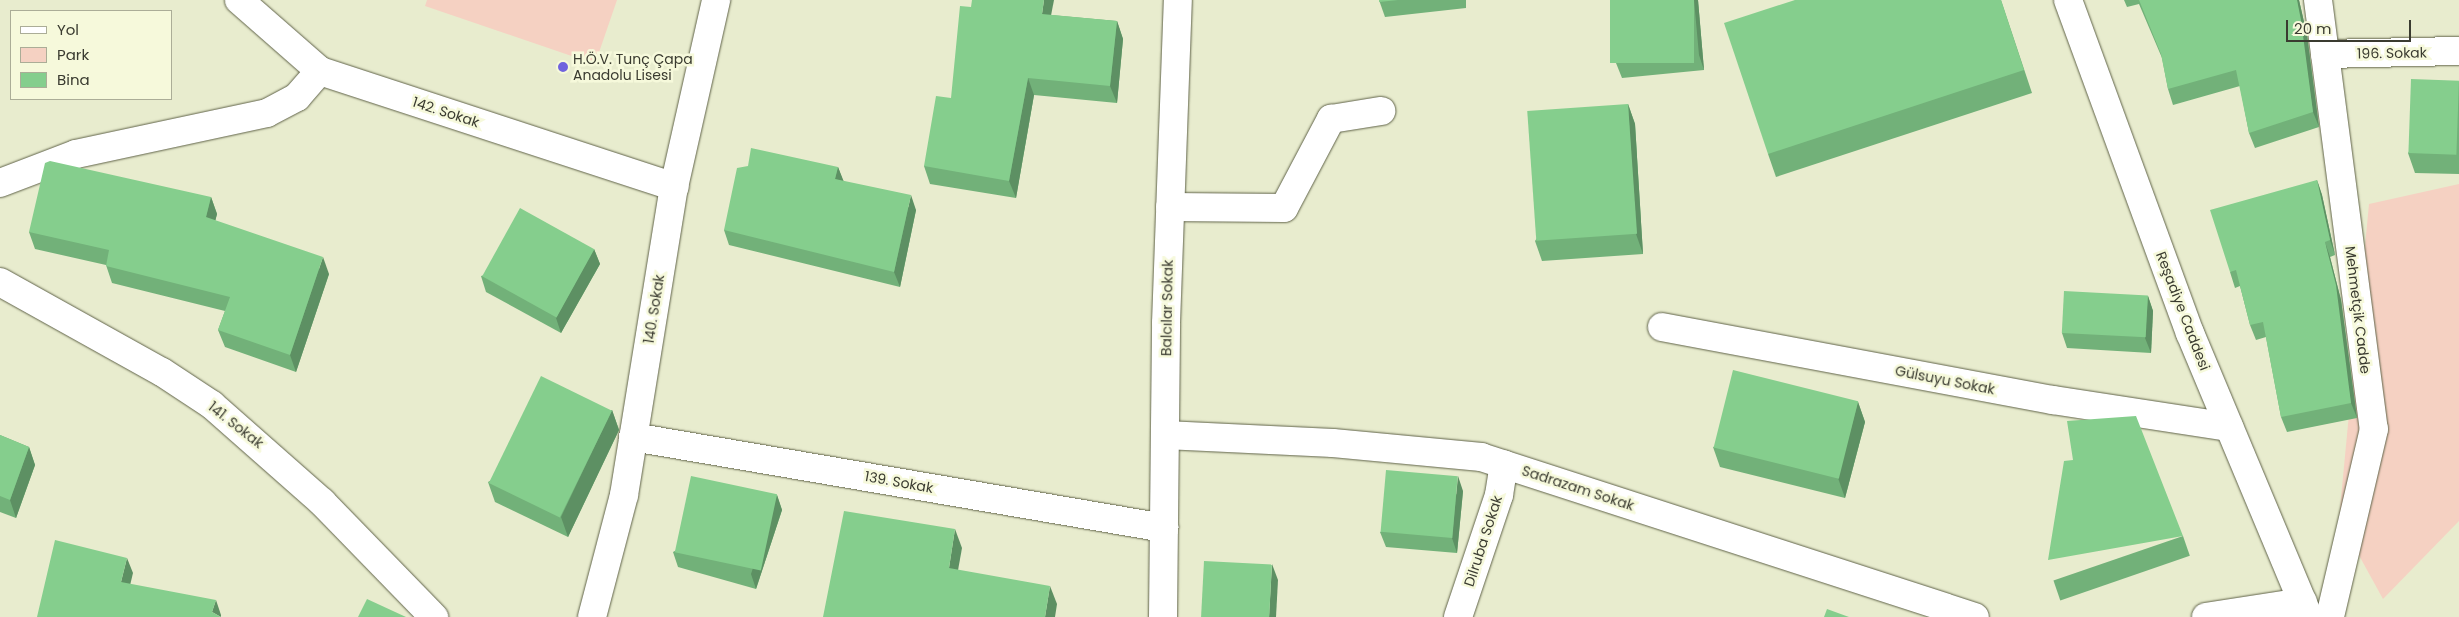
<!DOCTYPE html>
<html>
<head>
<meta charset="utf-8">
<style>
  body { margin:0 }
  #map { position:relative; width:2459px; height:617px; overflow:hidden; background:#e8ecce; font-family:Poppins,sans-serif }
  div>[style] { position:absolute }
  [style*='--x'] { left:calc(var(--x)*1px); top:calc(var(--y)*1px); width:calc(var(--w)*1px); rotate:calc(var(--a)*1deg) }
  .green>* { inset:0; background:#f5d1c2 }
  .roads { filter:drop-shadow(0 0 1px #606349) drop-shadow(0 0 1px #606349) }
  .street>* { height:28px; margin:-14px; padding:0 14px; transform-origin:14px; border-radius:14px; background:#fff }
  .secondary>* { height:28px; margin:-14px; padding:0 14px; transform-origin:14px; border-radius:14px; background:#fff }
  .wall>* { inset:0; background:#72b179; transform-origin:0 0 }
  .shaded-wall>* { inset:0; background:#5d9063 }
  .building>* { inset:0; background:#85ce8d; transform-origin:0 0 }
  .dots>* { width:14px; height:14px; translate:-50% -50%; box-sizing:border-box; border:2px solid #f6f9db; border-radius:50% }
  span { translate:-50% -50%; white-space:nowrap; text-align:center; line-height:1.15; -webkit-text-stroke:5px #f6f9db; paint-order:stroke }
  .street-label { font-size:14px; color:#3a3b30 }
  .poi-label { font-size:14px; color:#3a3b30 }
  .left { translate:0 -50%; text-align:left }
  .legend { position:absolute; left:10px; top:10px; width:162px; height:90px; box-sizing:border-box; background:#f6f9db; border:1px solid #abad97; margin:0; padding:6px 9px; list-style:none; font-size:15px; color:#3a3b30 }
  .legend li { display:flex; align-items:center; gap:10px; height:25px }
  .legend b { width:25px; border:1px solid #abad97 }
  .scale { position:absolute; left:2286px; top:20px; width:125px; height:22px; box-sizing:border-box; border:2px solid #3a3b30; border-top:0; padding-left:6px; font-size:15px; line-height:18px; white-space:nowrap; color:#3a3b30; -webkit-text-stroke:4px #f6f9db; paint-order:stroke }
</style>
</head>
<body>
<div id="map">
  <div class="green">
    <div style="clip-path:polygon(427px 0,617px 0,595px 64px,425px 6px)"></div>
    <div style="clip-path:polygon(2459px 184px,2459px 521px,2383px 599px,2339px 519px,2369px 204px)"></div>
  </div>
  <div class="roads">
    <div class="street">
      <div style="--x:239;--y:0;--w:108;--a:41.2"></div>
      <div style="--x:320;--y:71;--w:373;--a:18.1"></div>
      <div style="--x:2318;--y:0;--w:433;--a:82.6"></div>
      <div style="--x:2374;--y:429;--w:193;--a:103.2"></div>
      <div style="--x:2325;--y:54;--w:134;--a:-1.3"></div>
      <div style="--x:0;--y:183;--w:81;--a:-20.9"></div>
      <div style="--x:76;--y:154;--w:195;--a:-12.1"></div>
      <div style="--x:267;--y:113;--w:34;--a:-28"></div>
      <div style="--x:297;--y:97;--w:35;--a:-49"></div>
      <div style="--x:1170;--y:207;--w:114;--a:0.5"></div>
      <div style="--x:1284;--y:208;--w:101;--a:-62.2"></div>
      <div style="--x:1331;--y:119;--w:51;--a:-9.1"></div>
      <div style="--x:0;--y:282;--w:185;--a:29.1"></div>
      <div style="--x:162;--y:372;--w:60;--a:33.4"></div>
      <div style="--x:212;--y:405;--w:147;--a:41.4"></div>
      <div style="--x:322;--y:502;--w:161;--a:45.8"></div>
      <div style="--x:1662;--y:327;--w:398;--a:10.6"></div>
      <div style="--x:2053;--y:400;--w:178;--a:8.7"></div>
      <div style="--x:1165;--y:435;--w:168;--a:2.7"></div>
      <div style="--x:1333;--y:443;--w:149;--a:5.4"></div>
      <div style="--x:1481;--y:457;--w:519;--a:17.95"></div>
      <div style="--x:633;--y:437;--w:539;--a:9.72"></div>
      <div style="--x:592;--y:617;--w:126;--a:-75.3"></div>
      <div style="--x:624;--y:495;--w:312;--a:-80.8"></div>
      <div style="--x:674;--y:187;--w:192;--a:-77.3"></div>
      <div style="--x:1163;--y:617;--w:294;--a:-89.4"></div>
      <div style="--x:1166;--y:323;--w:323;--a:-87.9"></div>
      <div style="--x:1458;--y:617;--w:129;--a:-71.4"></div>
      <div style="--x:1499;--y:495;--w:31;--a:-81"></div>
      <div style="--x:2206;--y:617;--w:98;--a:-8.8"></div>
    </div>
    <div class="secondary">
      <div style="--x:2068;--y:0;--w:355;--a:69.9"></div>
      <div style="--x:2190;--y:333;--w:308;--a:67.3"></div>
    </div>
  </div>
  <div class="wall">
    <div style="clip-path:polygon(1379px 0,1466px 0,1466px 8px,1385px 17px)"></div>
    <div style="clip-path:polygon(1610px 0,1698px 0,1704px 70px,1622px 78px,1616px 63px)"></div>
    <div style="clip-path:polygon(1795px 0,2001px 0,2032px 93px,1776px 177px,1768px 154px)"></div>
    <div style="clip-path:polygon(2124px 0,2299px 0,2307px 35px,2319px 127px,2255px 148px,2249px 133px,2240px 86px,2173px 105px,2168px 89px,2162px 58px,2139px 4px,2127px 7px)"></div>
    <div style="clip-path:polygon(1051px 15px,1117px 21px,1123px 39px,1117px 103px,1034px 95px,1016px 198px,930px 184px,924px 166px)"></div>
    <div style="clip-path:polygon(2459px 81px,2459px 174px,2415px 173px,2408px 153px)"></div>
    <div style="clip-path:polygon(1628px 104px,1635px 124px,1643px 254px,1542px 261px,1535px 241px)"></div>
    <div style="clip-path:polygon(838px 167px,843px 181px,916px 210px,900px 287px,729px 245px,724px 230px)"></div>
    <div style="clip-path:polygon(2317px 180px,2322px 195px,2335px 255px,2330px 257px,2341px 300px,2357px 418px,2287px 432px,2281px 417px,2266px 337px,2256px 340px,2250px 325px,2240px 286px,2235px 288px,2230px 272px)"></div>
    <div style="clip-path:polygon(211px 197px,217px 214px,215px 221px,329px 274px,296px 372px,225px 347px,218px 330px,225px 311px,112px 283px,106px 265px,35px 249px,29px 232px)"></div>
    <div style="clip-path:polygon(594px 249px,600px 264px,561px 333px,486px 292px,481px 276px)"></div>
    <div style="clip-path:polygon(2148px 296px,2153px 311px,2151px 353px,2067px 348px,2062px 333px)"></div>
    <div style="clip-path:polygon(1858px 402px,1865px 422px,1845px 498px,1720px 467px,1713px 447px)"></div>
    <div style="clip-path:polygon(612px 410px,619px 430px,568px 537px,495px 502px,488px 482px)"></div>
    <div style="clip-path:polygon(0 435px,29px 447px,35px 465px,16px 518px,0 512px)"></div>
    <div style="clip-path:polygon(1463px 491px,1457px 553px,1386px 547px,1380px 532px)"></div>
    <div style="clip-path:polygon(777px 495px,782px 510px,756px 589px,678px 567px,673px 552px)"></div>
    <div style="left:2183px;top:536px;width:21px;height:137px;rotate:71deg"></div>
  </div>
  <div class="shaded-wall">
    <div style="clip-path:polygon(1044px 0,1054px 0,1048px 31px,1042px 14px)"></div>
    <div style="clip-path:polygon(1694px 0,1698px 0,1704px 70px,1699px 55px)"></div>
    <div style="clip-path:polygon(2297px 0,2299px 0,2307px 35px,2319px 127px,2313px 112px)"></div>
    <div style="clip-path:polygon(1117px 21px,1123px 39px,1117px 103px,1110px 86px)"></div>
    <div style="clip-path:polygon(1028px 78px,1034px 95px,1016px 198px,1009px 181px)"></div>
    <div style="clip-path:polygon(1628px 104px,1635px 124px,1643px 254px,1636px 234px)"></div>
    <div style="clip-path:polygon(838px 167px,844px 182px,835px 179px)"></div>
    <div style="clip-path:polygon(2317px 180px,2322px 195px,2335px 255px,2330px 240px)"></div>
    <div style="clip-path:polygon(911px 195px,916px 210px,900px 287px,894px 272px)"></div>
    <div style="clip-path:polygon(211px 197px,217px 214px,212px 234px,206px 217px)"></div>
    <div style="clip-path:polygon(2325px 242px,2330px 257px,2341px 300px,2357px 418px,2351px 403px)"></div>
    <div style="clip-path:polygon(594px 249px,600px 264px,561px 333px,556px 318px)"></div>
    <div style="clip-path:polygon(323px 257px,329px 274px,296px 372px,290px 355px)"></div>
    <div style="clip-path:polygon(2148px 296px,2153px 311px,2151px 353px,2145px 338px)"></div>
    <div style="clip-path:polygon(1858px 402px,1865px 422px,1845px 498px,1838px 478px)"></div>
    <div style="clip-path:polygon(612px 410px,619px 430px,568px 537px,561px 517px)"></div>
    <div style="clip-path:polygon(29px 447px,35px 465px,16px 518px,10px 500px)"></div>
    <div style="clip-path:polygon(1458px 476px,1463px 491px,1457px 553px,1452px 538px)"></div>
    <div style="clip-path:polygon(777px 495px,782px 510px,756px 589px,751px 574px)"></div>
    <div style="clip-path:polygon(955px 529px,962px 548px,955px 587px,949px 568px)"></div>
    <div style="clip-path:polygon(127px 558px,133px 573px,127px 598px,121px 582px)"></div>
    <div style="clip-path:polygon(1272px 564px,1278px 580px,1276px 617px,1269px 617px)"></div>
    <div style="clip-path:polygon(1050px 586px,1057px 604px,1055px 617px,1045px 617px)"></div>
    <div style="clip-path:polygon(216px 600px,221px 615px,221px 617px,212px 612px)"></div>
  </div>
  <div class="building">
    <div style="clip-path:polygon(972px 0,1044px 0,1042px 14px,1117px 21px,1110px 86px,1028px 78px,1009px 181px,924px 166px,936px 96px,951px 98px,960px 6px,971px 7px)"></div>
    <div style="clip-path:polygon(1379px 0,1398px 0,1379px 2px)"></div>
    <div style="left:1610px;top:0;width:84px;height:63px"></div>
    <div style="clip-path:polygon(1795px 0,2001px 0,2024px 70px,1768px 154px,1724px 23px)"></div>
    <div style="clip-path:polygon(2139px 0,2297px 0,2301px 20px,2313px 112px,2249px 133px,2236px 70px,2168px 89px,2161px 54px)"></div>
    <div style="left:2411px;top:79px;width:48px;height:74px;rotate:2deg"></div>
    <div style="left:1628px;top:104px;width:130px;height:101px;rotate:86deg"></div>
    <div style="clip-path:polygon(751px 148px,838px 167px,835px 179px,911px 195px,894px 272px,724px 230px,737px 168px,748px 166px)"></div>
    <div style="clip-path:polygon(50px 161px,211px 197px,206px 217px,323px 257px,290px 355px,218px 330px,230px 297px,106px 266px,109px 250px,29px 232px,45px 163px)"></div>
    <div style="clip-path:polygon(2317px 180px,2330px 240px,2325px 242px,2336px 285px,2351px 403px,2281px 417px,2263px 322px,2250px 325px,2236px 270px,2230px 272px,2210px 210px)"></div>
    <div style="left:520px;top:208px;width:85px;height:78px;rotate:29deg"></div>
    <div style="left:2064px;top:291px;width:84px;height:42px;rotate:3deg"></div>
    <div style="left:1733px;top:370px;width:129px;height:80px;rotate:14deg"></div>
    <div style="left:541px;top:376px;width:79px;height:119px;rotate:26deg"></div>
    <div style="clip-path:polygon(2136px 416px,2183px 536px,2048px 560px,2064px 461px,2073px 460px,2067px 421px)"></div>
    <div style="clip-path:polygon(0 435px,29px 447px,10px 500px,0 496px)"></div>
    <div style="left:1386px;top:470px;width:72px;height:62px;rotate:5deg"></div>
    <div style="left:691px;top:476px;width:88px;height:78px;rotate:12deg"></div>
    <div style="clip-path:polygon(844px 511px,955px 529px,949px 568px,1050px 586px,1045px 617px,823px 617px)"></div>
    <div style="clip-path:polygon(55px 540px,127px 558px,121px 582px,216px 600px,212px 612px,221px 617px,37px 617px)"></div>
    <div style="left:1204px;top:561px;width:68px;height:56px;rotate:3deg"></div>
    <div style="clip-path:polygon(367px 599px,406px 617px,358px 617px)"></div>
    <div style="clip-path:polygon(1827px 609px,1849px 617px,1824px 617px)"></div>
  </div>
  <div class="dots">
    <div style="left:563px;top:67px;background:#7063de"></div>
  </div>
  <div class="street-label">
    <span style="left:2392px;top:53px;rotate:-1deg">196. Sokak</span>
    <span style="left:446px;top:112px;rotate:18deg">142. Sokak</span>
    <span style="left:1167px;top:308px;rotate:-89deg">Balcılar Sokak</span>
    <span style="left:654px;top:309px;rotate:-81deg">140. Sokak</span>
    <span style="left:2358px;top:310px;rotate:83deg">Mehmetçik Cadde</span>
    <span style="left:2183px;top:311px;rotate:69deg">Reşadiye Caddesi</span>
    <span style="left:1945px;top:380px;rotate:11deg">Gülsuyu Sokak</span>
    <span style="left:236px;top:425px;rotate:38deg">141. Sokak</span>
    <span style="left:899px;top:482px;rotate:10deg">139. Sokak</span>
    <span style="left:1578px;top:488px;rotate:18deg">Sadrazam Sokak</span>
    <span style="left:1483px;top:541px;rotate:-72deg">Dilruba Sokak</span>
  </div>
  <div class="poi-label">
    <span class="left" style="left:573px;top:67px">H.Ö.V. Tunç Çapa<br>Anadolu Lisesi</span>
  </div>
  <ul class="legend">
  <li><b style="height:6px;background:#fff"></b>Yol</li>
  <li><b style="height:14px;background:#f5d1c2"></b>Park</li>
  <li><b style="height:14px;background:#85ce8d"></b>Bina</li>
  </ul>
  <div class="scale">20 m</div>
</div>
</body>
</html>
